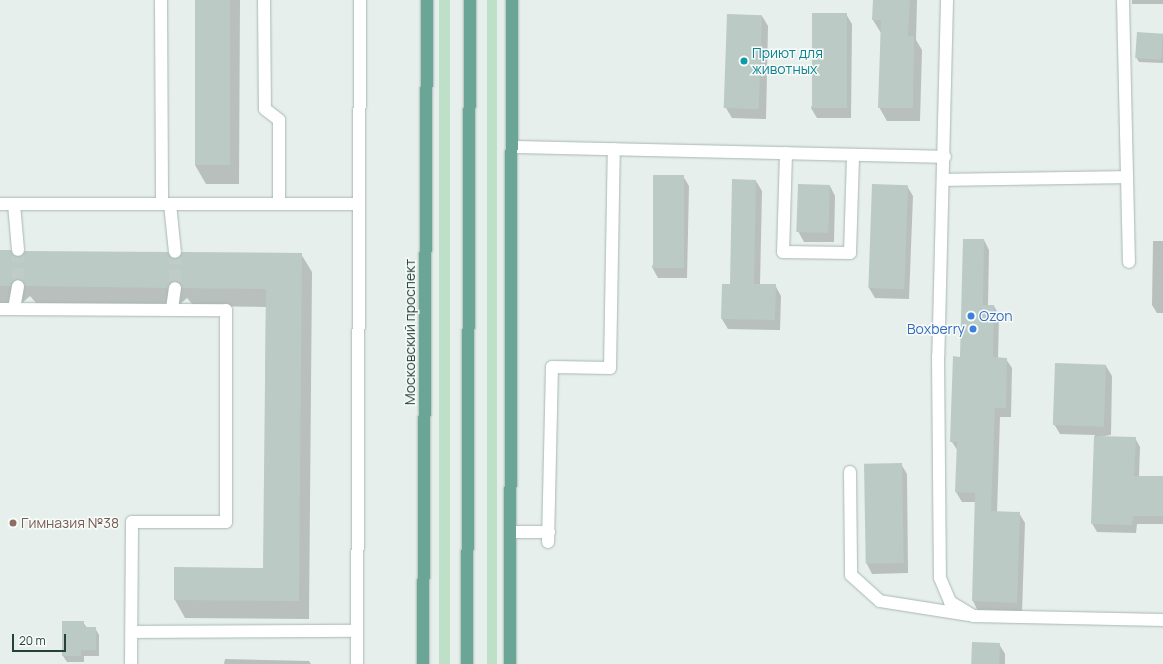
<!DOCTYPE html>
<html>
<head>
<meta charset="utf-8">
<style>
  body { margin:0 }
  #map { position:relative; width:1163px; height:664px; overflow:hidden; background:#e6efeb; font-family:Manrope,sans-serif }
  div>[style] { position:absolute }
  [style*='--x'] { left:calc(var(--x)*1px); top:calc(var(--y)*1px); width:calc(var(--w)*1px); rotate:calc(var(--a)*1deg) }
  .green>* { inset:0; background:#bfe0c8; transform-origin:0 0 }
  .shadow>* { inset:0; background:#0003; transform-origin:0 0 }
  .building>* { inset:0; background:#bbcac4; transform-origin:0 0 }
  .minor-tunnel>* { height:12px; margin-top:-6px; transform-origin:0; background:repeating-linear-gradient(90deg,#bfccc8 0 12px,transparent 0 18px) }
  .roads { filter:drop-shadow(0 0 1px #a8b8b2) drop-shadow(0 0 1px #a8b8b2) }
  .minor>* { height:12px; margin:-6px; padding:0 6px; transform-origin:6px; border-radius:6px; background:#fff }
  .major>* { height:12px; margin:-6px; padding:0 6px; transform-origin:6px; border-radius:6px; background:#6aa596 }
  .dots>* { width:11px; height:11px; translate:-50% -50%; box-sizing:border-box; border:2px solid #f7fbf9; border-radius:50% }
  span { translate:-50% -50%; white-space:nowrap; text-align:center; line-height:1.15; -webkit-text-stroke:3px #f7fbf9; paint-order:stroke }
  .culture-label { font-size:14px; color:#0d838f }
  .left { translate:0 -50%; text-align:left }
  .shop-label { font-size:14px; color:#366cbe }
  .right { translate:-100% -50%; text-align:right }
  .street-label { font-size:14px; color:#24423a }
  .education-label { font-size:14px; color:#785e54 }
  .scale { position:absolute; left:12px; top:634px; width:54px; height:18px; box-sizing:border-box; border:2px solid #24423a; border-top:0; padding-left:5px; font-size:12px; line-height:14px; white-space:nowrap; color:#24423a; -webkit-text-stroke:3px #f7fbf9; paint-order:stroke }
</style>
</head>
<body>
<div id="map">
  <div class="green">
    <div style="left:439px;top:0;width:11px;height:664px"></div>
    <div style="left:487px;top:0;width:10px;height:664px"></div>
  </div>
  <div class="shadow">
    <div style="clip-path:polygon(196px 0,240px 0,239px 184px,206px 184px,195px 165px)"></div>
    <div style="clip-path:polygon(874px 0,917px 0,916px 40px,922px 50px,920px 121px,887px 121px,879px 107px,881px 33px,873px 20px)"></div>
    <div style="left:1132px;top:0;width:31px;height:4px"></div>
    <div style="clip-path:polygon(846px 14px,852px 24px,851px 118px,817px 118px,811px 108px)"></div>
    <div style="clip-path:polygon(762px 16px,768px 26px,766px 119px,732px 118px,726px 108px)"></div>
    <div style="clip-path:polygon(1163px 35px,1163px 63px,1139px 62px,1136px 57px)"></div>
    <div style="clip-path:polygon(683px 176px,689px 186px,687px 278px,658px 278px,652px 267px)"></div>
    <div style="clip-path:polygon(756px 181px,762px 191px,760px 285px,775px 285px,781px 296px,780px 330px,728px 329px,722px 319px)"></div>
    <div style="clip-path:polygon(830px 186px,835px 196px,834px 242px,804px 242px,798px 231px)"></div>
    <div style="clip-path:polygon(907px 186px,913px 196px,909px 299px,875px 298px,869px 288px)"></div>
    <div style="clip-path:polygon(984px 240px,989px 250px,988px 306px,994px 306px,999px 315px,998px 358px,1006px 359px,1012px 368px,1011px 417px,1000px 417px,997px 513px,1019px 513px,1025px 523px,1022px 612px,978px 611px,973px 601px,976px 502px,962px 502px,956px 492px,958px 451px,952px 442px,961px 358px)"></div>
    <div style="clip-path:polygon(1153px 241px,1163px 241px,1163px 313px,1157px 313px,1152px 305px)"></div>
    <div style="clip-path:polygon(0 251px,18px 259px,175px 261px,301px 254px,312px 272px,309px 619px,185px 618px,175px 600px,264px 569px,266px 307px,194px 306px,187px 298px,178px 306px,37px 304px,30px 296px,21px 304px,0 304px)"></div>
    <div style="clip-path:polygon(1106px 366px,1112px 376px,1111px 435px,1098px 437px,1135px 438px,1140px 447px,1139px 477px,1163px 477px,1163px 524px,1137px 524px,1136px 533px,1097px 532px,1092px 523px,1095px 435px,1060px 434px,1054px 424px)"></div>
    <div style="clip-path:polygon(901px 464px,907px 474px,908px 573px,872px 574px,867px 564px)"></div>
    <div style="clip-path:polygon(83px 622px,87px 628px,95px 628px,99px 635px,99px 656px,84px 656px,84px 662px,67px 662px,63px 656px)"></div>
    <div style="clip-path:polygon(999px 644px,1005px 654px,1005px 664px,972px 664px)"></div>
    <div style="clip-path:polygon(225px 659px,309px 661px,311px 664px,224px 664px)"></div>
  </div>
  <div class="building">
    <div style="left:195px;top:0;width:35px;height:165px"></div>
    <div style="clip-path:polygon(873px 0,910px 0,908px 36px,914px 36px,913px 108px,878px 108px,881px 20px,872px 20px)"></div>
    <div style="left:812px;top:13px;width:35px;height:95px"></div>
    <div style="left:727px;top:14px;width:35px;height:94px;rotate:2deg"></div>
    <div style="left:1137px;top:32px;width:26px;height:26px;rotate:4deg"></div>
    <div style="left:653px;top:175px;width:31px;height:93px"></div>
    <div style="clip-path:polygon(732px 179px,756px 180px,754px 284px,776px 284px,775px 320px,721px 319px,722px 284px,730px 284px)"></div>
    <div style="left:798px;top:184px;width:32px;height:48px;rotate:2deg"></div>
    <div style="left:872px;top:184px;width:36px;height:104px;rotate:2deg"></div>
    <div style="clip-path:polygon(963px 239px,984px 239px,983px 305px,994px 305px,993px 357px,1007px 358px,1006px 408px,995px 408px,991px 511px,1020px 512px,1017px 603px,972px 601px,975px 493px,955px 492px,957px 442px,950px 442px,953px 356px,960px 357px)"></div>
    <div style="clip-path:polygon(0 250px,11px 250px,18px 257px,25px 251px,168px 252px,175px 259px,182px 252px,302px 253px,299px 601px,174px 600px,174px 567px,263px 568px,266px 289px,182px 288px,176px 281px,167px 288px,25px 286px,19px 279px,10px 286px,0 286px)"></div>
    <div style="left:1055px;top:363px;width:51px;height:62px;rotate:2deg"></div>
    <div style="clip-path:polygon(1094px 436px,1136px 437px,1134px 476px,1163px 476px,1163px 516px,1133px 516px,1132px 525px,1091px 524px)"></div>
    <div style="left:902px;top:463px;width:100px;height:38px;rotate:89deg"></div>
    <div style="clip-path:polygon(62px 621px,84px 621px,84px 627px,96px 627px,96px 650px,81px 650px,81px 656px,62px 656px)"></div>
    <div style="left:972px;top:642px;width:28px;height:22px;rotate:2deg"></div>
  </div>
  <div class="minor-tunnel">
    <div style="--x:18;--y:250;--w:36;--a:90"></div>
    <div style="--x:175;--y:252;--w:36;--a:90"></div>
  </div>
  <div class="roads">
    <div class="minor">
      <div style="--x:161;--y:0;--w:204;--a:89.7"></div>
      <div style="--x:264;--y:0;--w:109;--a:89.5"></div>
      <div style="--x:265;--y:109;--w:18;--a:38"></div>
      <div style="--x:279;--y:120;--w:84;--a:90"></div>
      <div style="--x:947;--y:0;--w:356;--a:91.4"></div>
      <div style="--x:938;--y:356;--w:222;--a:89.5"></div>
      <div style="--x:940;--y:578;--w:26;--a:67"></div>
      <div style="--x:950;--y:602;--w:27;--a:31"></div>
      <div style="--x:973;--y:616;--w:190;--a:1.2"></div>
      <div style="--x:1123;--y:0;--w:262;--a:88.7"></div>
      <div style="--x:512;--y:147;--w:433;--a:1.3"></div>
      <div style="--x:786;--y:153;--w:99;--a:91.7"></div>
      <div style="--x:783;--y:252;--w:67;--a:0.9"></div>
      <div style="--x:850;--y:253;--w:98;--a:-88.2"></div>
      <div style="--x:944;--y:180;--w:183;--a:-0.9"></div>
      <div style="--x:0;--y:204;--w:359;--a:0"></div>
      <div style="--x:14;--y:204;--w:46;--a:85"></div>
      <div style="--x:170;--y:204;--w:48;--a:84.1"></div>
      <div style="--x:0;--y:309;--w:226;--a:0.3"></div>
      <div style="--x:226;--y:310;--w:212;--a:90"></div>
      <div style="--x:226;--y:522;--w:94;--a:180"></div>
      <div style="--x:132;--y:522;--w:142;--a:90.4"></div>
      <div style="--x:14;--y:309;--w:23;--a:-80"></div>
      <div style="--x:172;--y:309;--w:21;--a:-82"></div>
      <div style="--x:850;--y:472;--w:103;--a:89.4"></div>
      <div style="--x:851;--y:575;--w:39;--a:42"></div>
      <div style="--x:880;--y:601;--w:89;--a:9"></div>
      <div style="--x:510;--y:532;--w:39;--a:0"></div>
      <div style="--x:548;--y:542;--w:175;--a:-88.7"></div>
      <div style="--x:552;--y:367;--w:58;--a:1"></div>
      <div style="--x:610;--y:368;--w:219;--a:-89"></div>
      <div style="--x:132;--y:632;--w:225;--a:-0.3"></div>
      <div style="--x:357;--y:664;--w:664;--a:-89.74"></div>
    </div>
    <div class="major">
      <div style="--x:423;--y:664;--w:664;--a:-89.65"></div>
      <div style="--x:467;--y:664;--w:664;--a:-89.74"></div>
      <div style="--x:510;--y:664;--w:664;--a:-89.83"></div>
    </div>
  </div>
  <div class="dots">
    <div style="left:744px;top:61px;background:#0f9aa8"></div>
    <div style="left:971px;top:316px;background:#3f7fe0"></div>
    <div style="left:973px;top:329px;background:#3f7fe0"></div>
    <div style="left:13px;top:523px;background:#8d6e63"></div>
  </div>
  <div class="culture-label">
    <span class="left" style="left:752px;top:61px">Приют для<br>животных</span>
  </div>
  <div class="shop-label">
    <span class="left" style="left:979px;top:316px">Ozon</span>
    <span class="right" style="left:965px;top:329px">Boxberry</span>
  </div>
  <div class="street-label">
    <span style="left:410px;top:332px;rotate:-90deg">Московский проспект</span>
  </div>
  <div class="education-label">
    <span class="left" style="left:21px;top:523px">Гимназия №38</span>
  </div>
  <div class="scale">20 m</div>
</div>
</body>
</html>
